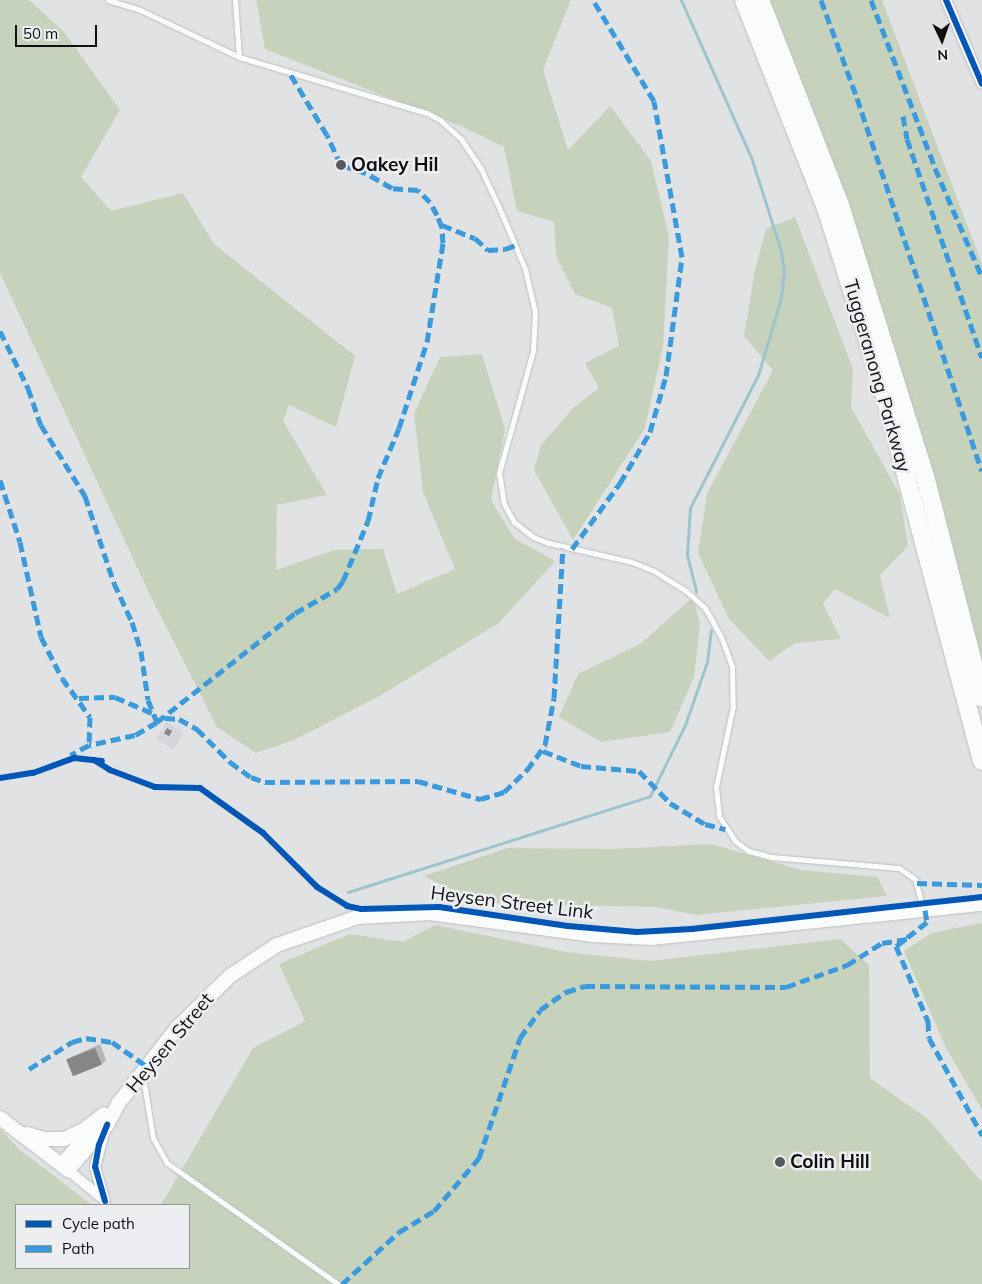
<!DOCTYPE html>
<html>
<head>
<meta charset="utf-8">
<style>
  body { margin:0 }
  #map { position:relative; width:982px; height:1284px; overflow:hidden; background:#e1e2e4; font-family:Mulish,sans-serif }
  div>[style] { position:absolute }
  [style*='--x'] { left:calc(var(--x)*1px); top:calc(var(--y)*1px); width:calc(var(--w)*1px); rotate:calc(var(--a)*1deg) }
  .built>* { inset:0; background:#d4d6de; transform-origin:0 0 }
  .green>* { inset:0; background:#c7d2bc }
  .shadow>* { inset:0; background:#0003 }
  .stream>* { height:3px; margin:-1.5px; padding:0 1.5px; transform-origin:1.5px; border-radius:1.5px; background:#9dc4cd }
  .building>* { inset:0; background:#868686; transform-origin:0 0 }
  .roads { filter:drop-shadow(0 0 1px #bebfc0) drop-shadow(0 0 1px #bebfc0) }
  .service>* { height:5px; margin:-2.5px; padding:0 2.5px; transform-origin:2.5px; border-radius:2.5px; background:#fafbfb }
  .minor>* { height:10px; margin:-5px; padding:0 5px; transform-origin:5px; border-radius:5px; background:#fafbfb }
  .secondary>* { height:14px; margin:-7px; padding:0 7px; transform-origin:7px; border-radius:7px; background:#fafbfb }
  .motorway>* { height:18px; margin:-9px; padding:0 9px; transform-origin:9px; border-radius:9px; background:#fafbfb }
  .quiet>* { height:5px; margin-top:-2.5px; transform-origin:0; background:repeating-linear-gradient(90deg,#3a9ade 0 10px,transparent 0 15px) }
  .cycleway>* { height:6px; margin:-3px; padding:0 3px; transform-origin:3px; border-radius:3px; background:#0057b8 }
  .dots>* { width:14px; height:14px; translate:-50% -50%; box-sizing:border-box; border:2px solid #edeef2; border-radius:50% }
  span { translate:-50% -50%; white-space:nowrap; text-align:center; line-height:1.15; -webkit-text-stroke:5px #edeef2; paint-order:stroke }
  .poi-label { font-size:19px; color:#0f1011; font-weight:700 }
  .left { translate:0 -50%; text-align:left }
  .street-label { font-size:19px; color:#0f1011 }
  .legend { position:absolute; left:15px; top:1204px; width:175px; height:65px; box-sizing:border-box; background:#edeef2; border:1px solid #949598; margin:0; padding:6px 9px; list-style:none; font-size:15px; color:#0f1011 }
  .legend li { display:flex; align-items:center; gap:10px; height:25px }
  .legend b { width:25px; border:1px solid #949598 }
  .north { position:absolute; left:917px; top:15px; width:50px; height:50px; -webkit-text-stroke:4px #edeef2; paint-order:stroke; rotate:177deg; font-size:14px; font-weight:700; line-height:20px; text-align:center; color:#0f1011 }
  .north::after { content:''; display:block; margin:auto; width:18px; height:22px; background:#0f1011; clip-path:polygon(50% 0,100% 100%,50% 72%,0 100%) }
  .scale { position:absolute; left:15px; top:25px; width:82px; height:22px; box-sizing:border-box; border:2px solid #0f1011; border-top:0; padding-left:6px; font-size:15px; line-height:18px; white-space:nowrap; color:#0f1011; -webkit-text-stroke:4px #edeef2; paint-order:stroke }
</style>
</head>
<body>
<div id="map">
  <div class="built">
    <div style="left:167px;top:722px;width:20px;height:20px;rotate:33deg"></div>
  </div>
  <div class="green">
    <div style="clip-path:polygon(0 0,29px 0,64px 32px,120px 110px,81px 177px,111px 211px,183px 193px,214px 244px,355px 356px,336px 427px,289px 405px,283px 421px,327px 495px,277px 505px,276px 570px,334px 550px,383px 549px,397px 594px,455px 569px,423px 492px,414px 414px,440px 357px,482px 354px,505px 429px,491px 500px,514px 538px,555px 561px,499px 623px,378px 697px,292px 741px,256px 753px,217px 727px,149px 593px,0 273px)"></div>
    <div style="clip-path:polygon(256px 0,571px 0,543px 70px,568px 150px,610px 106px,651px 161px,669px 237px,663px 346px,645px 428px,573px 540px,534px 470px,541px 445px,573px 408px,599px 388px,585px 363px,619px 346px,612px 308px,575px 294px,556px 256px,554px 222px,517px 211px,504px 147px,463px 127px,265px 49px)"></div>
    <div style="clip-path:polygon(759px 0,882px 0,982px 264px,982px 671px)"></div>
    <div style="clip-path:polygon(795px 217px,853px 369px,851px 407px,900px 495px,908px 546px,880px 575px,890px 618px,835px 589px,823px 604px,841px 639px,795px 643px,769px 661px,729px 619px,698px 553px,707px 494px,773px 370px,744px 336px,755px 270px,766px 229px)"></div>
    <div style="clip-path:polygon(693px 597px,700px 623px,694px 677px,670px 732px,601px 742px,559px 717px,578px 674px,640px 644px)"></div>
    <div style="clip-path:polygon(711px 844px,801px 870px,877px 877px,887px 896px,696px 915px,657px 907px,478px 903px,424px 876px,508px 848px,612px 849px)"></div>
    <div style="clip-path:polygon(982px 923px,982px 1110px,945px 1046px,904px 951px,932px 933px)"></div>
    <div style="clip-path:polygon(435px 925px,566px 952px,650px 961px,840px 939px,869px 965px,870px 1078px,929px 1120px,982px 1182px,982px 1284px,0 1284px,0 1129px,19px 1149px,92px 1205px,16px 1205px,16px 1268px,189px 1268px,189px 1205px,161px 1205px,253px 1048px,305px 1021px,279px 964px,350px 934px,403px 942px)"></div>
  </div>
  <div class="shadow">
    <div style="clip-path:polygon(100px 1044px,106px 1060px,102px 1064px,67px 1059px)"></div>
  </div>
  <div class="stream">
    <div style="--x:681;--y:0;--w:172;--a:66"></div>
    <div style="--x:751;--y:157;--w:99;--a:72.3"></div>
    <div style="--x:781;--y:251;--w:21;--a:82"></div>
    <div style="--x:784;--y:272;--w:26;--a:97"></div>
    <div style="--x:781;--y:298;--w:80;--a:106.6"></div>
    <div style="--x:758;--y:375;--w:149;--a:117.1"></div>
    <div style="--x:690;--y:508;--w:47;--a:93.7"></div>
    <div style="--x:687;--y:555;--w:38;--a:76"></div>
    <div style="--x:348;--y:892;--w:317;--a:-17.6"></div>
    <div style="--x:650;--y:796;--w:79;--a:-63.8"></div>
    <div style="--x:685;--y:725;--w:67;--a:-70.8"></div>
    <div style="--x:707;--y:662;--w:32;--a:-83"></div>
  </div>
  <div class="building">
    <div style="left:167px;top:728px;width:6px;height:6px;rotate:31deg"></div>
    <div style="left:95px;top:1048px;width:18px;height:31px;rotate:68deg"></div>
  </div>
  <div class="roads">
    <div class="service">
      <div style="--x:108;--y:0;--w:31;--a:17"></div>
      <div style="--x:138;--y:9;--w:112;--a:25.4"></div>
      <div style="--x:239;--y:57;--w:196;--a:16.6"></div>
      <div style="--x:427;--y:113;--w:15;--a:28"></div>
      <div style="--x:440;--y:120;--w:28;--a:42"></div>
      <div style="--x:461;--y:139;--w:36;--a:56"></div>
      <div style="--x:481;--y:169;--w:50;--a:65"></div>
      <div style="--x:502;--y:214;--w:60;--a:67.3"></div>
      <div style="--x:525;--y:269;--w:44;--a:76.9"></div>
      <div style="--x:535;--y:312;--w:39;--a:93"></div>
      <div style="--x:533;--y:351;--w:127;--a:105.6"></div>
      <div style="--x:499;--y:473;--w:31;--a:81"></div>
      <div style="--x:504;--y:504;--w:21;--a:61"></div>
      <div style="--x:514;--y:522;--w:24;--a:38"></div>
      <div style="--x:533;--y:537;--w:17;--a:21"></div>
      <div style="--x:549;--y:543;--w:85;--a:12.9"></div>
      <div style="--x:632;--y:562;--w:24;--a:22"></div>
      <div style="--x:654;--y:571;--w:38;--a:32"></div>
      <div style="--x:686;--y:591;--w:25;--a:42"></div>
      <div style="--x:705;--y:608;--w:35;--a:61"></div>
      <div style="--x:722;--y:639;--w:30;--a:70"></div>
      <div style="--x:732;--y:667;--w:39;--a:89"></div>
      <div style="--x:733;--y:706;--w:83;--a:101.9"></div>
      <div style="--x:716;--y:787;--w:29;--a:84"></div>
      <div style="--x:719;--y:816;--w:30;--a:57"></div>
      <div style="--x:735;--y:841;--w:17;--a:36"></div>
      <div style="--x:749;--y:851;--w:24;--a:15"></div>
      <div style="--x:772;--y:857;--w:127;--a:5"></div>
      <div style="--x:899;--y:868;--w:19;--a:35"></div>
      <div style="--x:915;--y:879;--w:30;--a:75"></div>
      <div style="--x:235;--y:0;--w:57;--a:86"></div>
      <div style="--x:143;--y:1077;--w:62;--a:80.7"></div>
      <div style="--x:153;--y:1138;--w:29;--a:61"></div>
      <div style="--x:167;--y:1163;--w:209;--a:35.3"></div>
    </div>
    <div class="minor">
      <div style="--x:946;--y:0;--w:91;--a:66.8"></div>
      <div style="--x:104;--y:1133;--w:35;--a:105"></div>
      <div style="--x:95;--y:1167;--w:35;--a:74"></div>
      <div style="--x:68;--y:1170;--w:44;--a:39.5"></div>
    </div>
    <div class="secondary">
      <div style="--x:0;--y:1118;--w:86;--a:37.4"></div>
      <div style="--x:68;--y:1170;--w:60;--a:-49.1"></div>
      <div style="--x:107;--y:1125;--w:24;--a:-62"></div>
      <div style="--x:118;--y:1104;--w:96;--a:-52.2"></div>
      <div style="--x:177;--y:1028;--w:74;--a:-44.5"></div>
      <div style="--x:230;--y:976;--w:56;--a:-33.4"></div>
      <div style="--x:277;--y:945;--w:86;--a:-19.1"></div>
      <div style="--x:358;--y:917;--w:72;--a:-3.2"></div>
      <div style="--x:430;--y:913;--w:163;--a:7.7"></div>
      <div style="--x:592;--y:935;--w:59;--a:2.9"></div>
      <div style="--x:651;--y:938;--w:333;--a:-5.9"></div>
      <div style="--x:27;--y:1134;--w:18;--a:16"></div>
      <div style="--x:44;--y:1139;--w:20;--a:0"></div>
      <div style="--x:64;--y:1139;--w:23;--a:-25"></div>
      <div style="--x:85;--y:1129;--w:24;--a:-38"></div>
      <div style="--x:62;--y:1165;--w:45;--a:-50.4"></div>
    </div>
    <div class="motorway">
      <div style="--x:744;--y:0;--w:224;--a:68.5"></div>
      <div style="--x:826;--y:208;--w:190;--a:72.5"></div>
      <div style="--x:883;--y:389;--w:385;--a:75.1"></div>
      <div style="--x:760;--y:0;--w:220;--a:68.7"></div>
      <div style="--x:840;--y:205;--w:284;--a:72.6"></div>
      <div style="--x:925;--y:476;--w:229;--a:75.6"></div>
    </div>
  </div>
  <div class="quiet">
    <div style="--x:821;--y:0;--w:104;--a:69.8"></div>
    <div style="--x:857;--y:98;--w:393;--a:71.5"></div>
    <div style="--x:871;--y:0;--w:180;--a:69.1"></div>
    <div style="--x:935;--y:168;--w:119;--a:66.7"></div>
    <div style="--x:903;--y:116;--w:23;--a:80"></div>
    <div style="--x:907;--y:139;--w:231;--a:71.1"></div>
    <div style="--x:442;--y:225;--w:35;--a:22"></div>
    <div style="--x:475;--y:238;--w:18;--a:43"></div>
    <div style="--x:488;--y:250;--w:17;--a:-3"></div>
    <div style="--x:505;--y:249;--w:12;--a:-20"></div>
    <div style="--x:0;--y:331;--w:64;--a:63.8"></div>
    <div style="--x:28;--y:388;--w:39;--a:71"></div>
    <div style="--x:41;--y:425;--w:84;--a:58.2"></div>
    <div style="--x:85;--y:496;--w:92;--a:71.6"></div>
    <div style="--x:114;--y:583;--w:43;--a:65.2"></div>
    <div style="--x:132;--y:622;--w:30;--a:73"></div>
    <div style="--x:141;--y:651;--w:49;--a:81.9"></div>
    <div style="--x:148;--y:700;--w:24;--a:68"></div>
    <div style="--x:157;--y:722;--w:26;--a:149"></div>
    <div style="--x:135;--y:735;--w:47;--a:167.7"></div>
    <div style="--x:89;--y:745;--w:21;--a:152"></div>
    <div style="--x:0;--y:480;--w:65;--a:72.1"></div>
    <div style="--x:20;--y:542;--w:97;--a:77.5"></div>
    <div style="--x:41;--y:637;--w:46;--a:62.9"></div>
    <div style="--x:62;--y:678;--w:48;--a:54.3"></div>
    <div style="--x:90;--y:717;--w:28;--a:92"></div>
    <div style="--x:572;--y:549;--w:82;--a:-54"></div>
    <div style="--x:620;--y:483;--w:59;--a:-59.5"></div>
    <div style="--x:650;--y:432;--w:58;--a:-74.1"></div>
    <div style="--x:666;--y:376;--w:120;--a:-82.3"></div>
    <div style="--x:682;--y:257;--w:158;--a:-100.2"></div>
    <div style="--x:654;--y:101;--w:118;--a:-121.1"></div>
    <div style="--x:79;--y:698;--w:36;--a:-2"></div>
    <div style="--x:115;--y:697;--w:40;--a:23.4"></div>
    <div style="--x:165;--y:718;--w:14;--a:4"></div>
    <div style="--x:179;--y:719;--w:21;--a:29"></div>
    <div style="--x:197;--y:729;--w:47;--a:45"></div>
    <div style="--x:230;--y:762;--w:26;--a:36"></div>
    <div style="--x:251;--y:777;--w:15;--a:20"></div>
    <div style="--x:265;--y:782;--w:153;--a:-0.4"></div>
    <div style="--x:418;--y:781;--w:65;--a:16.2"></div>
    <div style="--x:480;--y:799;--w:25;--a:-16"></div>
    <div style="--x:504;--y:792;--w:32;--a:-44"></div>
    <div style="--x:527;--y:770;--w:31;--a:-54"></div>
    <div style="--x:545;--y:745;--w:48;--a:-79.2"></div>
    <div style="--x:554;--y:698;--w:150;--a:-86.6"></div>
    <div style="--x:157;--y:722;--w:176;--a:-38.3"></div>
    <div style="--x:295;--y:613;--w:48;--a:-29.7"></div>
    <div style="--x:337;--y:589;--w:10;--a:-53"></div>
    <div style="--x:343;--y:581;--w:65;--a:-67.4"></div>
    <div style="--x:368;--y:521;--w:44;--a:-76.9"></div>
    <div style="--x:378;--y:478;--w:54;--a:-67.2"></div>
    <div style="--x:399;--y:428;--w:90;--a:-72"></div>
    <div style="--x:427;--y:342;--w:100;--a:-80.8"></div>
    <div style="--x:443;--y:243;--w:16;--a:-94"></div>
    <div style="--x:442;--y:227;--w:13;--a:-113"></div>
    <div style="--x:437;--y:215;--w:15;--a:-118"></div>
    <div style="--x:430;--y:202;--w:17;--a:-135"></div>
    <div style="--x:418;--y:190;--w:26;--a:-176"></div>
    <div style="--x:392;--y:188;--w:30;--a:-150"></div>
    <div style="--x:366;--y:173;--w:26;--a:-162"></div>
    <div style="--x:341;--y:165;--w:33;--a:-115"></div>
    <div style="--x:327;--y:135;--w:74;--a:-121.1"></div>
    <div style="--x:543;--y:751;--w:41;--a:21.5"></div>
    <div style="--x:581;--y:766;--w:58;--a:4.9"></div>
    <div style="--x:639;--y:771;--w:45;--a:45.9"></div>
    <div style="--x:670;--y:803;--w:41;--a:31"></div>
    <div style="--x:705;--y:824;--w:21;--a:14"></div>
    <div style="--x:917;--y:883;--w:65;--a:1.8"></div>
    <div style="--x:925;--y:910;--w:12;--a:81"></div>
    <div style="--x:927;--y:922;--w:39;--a:142"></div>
    <div style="--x:896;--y:946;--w:82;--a:66.9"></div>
    <div style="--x:928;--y:1021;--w:17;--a:87"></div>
    <div style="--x:929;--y:1038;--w:111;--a:61.3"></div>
    <div style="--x:29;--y:1069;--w:51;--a:-32.1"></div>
    <div style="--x:72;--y:1042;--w:15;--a:-16"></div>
    <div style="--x:86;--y:1038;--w:26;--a:9"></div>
    <div style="--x:112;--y:1042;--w:44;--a:34.8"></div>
    <div style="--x:342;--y:1284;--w:77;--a:-42.4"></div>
    <div style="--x:399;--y:1232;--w:41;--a:-31"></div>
    <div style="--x:434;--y:1211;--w:70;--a:-49.7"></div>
    <div style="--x:479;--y:1158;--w:127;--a:-71.1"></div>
    <div style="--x:520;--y:1038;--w:34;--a:-54"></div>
    <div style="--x:540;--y:1010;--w:32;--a:-35"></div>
    <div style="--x:566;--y:992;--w:20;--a:-18"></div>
    <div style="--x:585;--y:986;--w:201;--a:0.3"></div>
    <div style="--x:786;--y:987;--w:65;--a:-19.8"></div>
    <div style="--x:847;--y:965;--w:41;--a:-32.2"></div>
    <div style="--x:882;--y:943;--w:26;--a:-9"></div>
  </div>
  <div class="cycleway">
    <div style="--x:946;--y:0;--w:91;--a:66.8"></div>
    <div style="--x:94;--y:760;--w:19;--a:32"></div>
    <div style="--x:110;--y:770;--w:48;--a:20.7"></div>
    <div style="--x:155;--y:787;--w:45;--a:1.3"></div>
    <div style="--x:200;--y:788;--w:77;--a:35.5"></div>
    <div style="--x:263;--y:833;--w:76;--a:45"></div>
    <div style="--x:317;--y:887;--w:36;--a:32"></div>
    <div style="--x:347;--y:906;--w:14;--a:12"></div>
    <div style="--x:361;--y:909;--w:78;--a:-1.5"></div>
    <div style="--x:439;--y:907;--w:130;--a:8.4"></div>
    <div style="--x:568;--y:926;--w:69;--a:5"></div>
    <div style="--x:637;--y:932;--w:55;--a:-3.1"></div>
    <div style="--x:692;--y:929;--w:292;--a:-6.3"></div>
    <div style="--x:0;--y:778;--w:33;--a:-9"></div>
    <div style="--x:33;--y:773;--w:44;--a:-20.1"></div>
    <div style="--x:74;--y:758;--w:28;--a:6"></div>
    <div style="--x:105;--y:1201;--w:35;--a:-106"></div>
    <div style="--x:95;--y:1167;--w:22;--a:-80"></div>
    <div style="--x:99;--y:1145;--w:22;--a:-68"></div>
  </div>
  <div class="dots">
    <div style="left:341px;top:165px;background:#585a5b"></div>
    <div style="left:780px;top:1162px;background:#585a5b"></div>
  </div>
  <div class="poi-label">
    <span class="left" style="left:351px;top:165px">Oakey Hil</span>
    <span class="left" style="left:790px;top:1162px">Colin Hill</span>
  </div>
  <div class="street-label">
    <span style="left:877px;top:376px;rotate:74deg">Tuggeranong Parkway</span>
    <span style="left:512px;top:903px;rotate:7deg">Heysen Street Link</span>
    <span style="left:170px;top:1043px;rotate:-50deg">Heysen Street</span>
  </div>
  <ul class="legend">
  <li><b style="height:6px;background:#0057b8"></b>Cycle path</li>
  <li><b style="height:6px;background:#3a9ade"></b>Path</li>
  </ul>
  <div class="north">N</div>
  <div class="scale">50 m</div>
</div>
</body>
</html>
